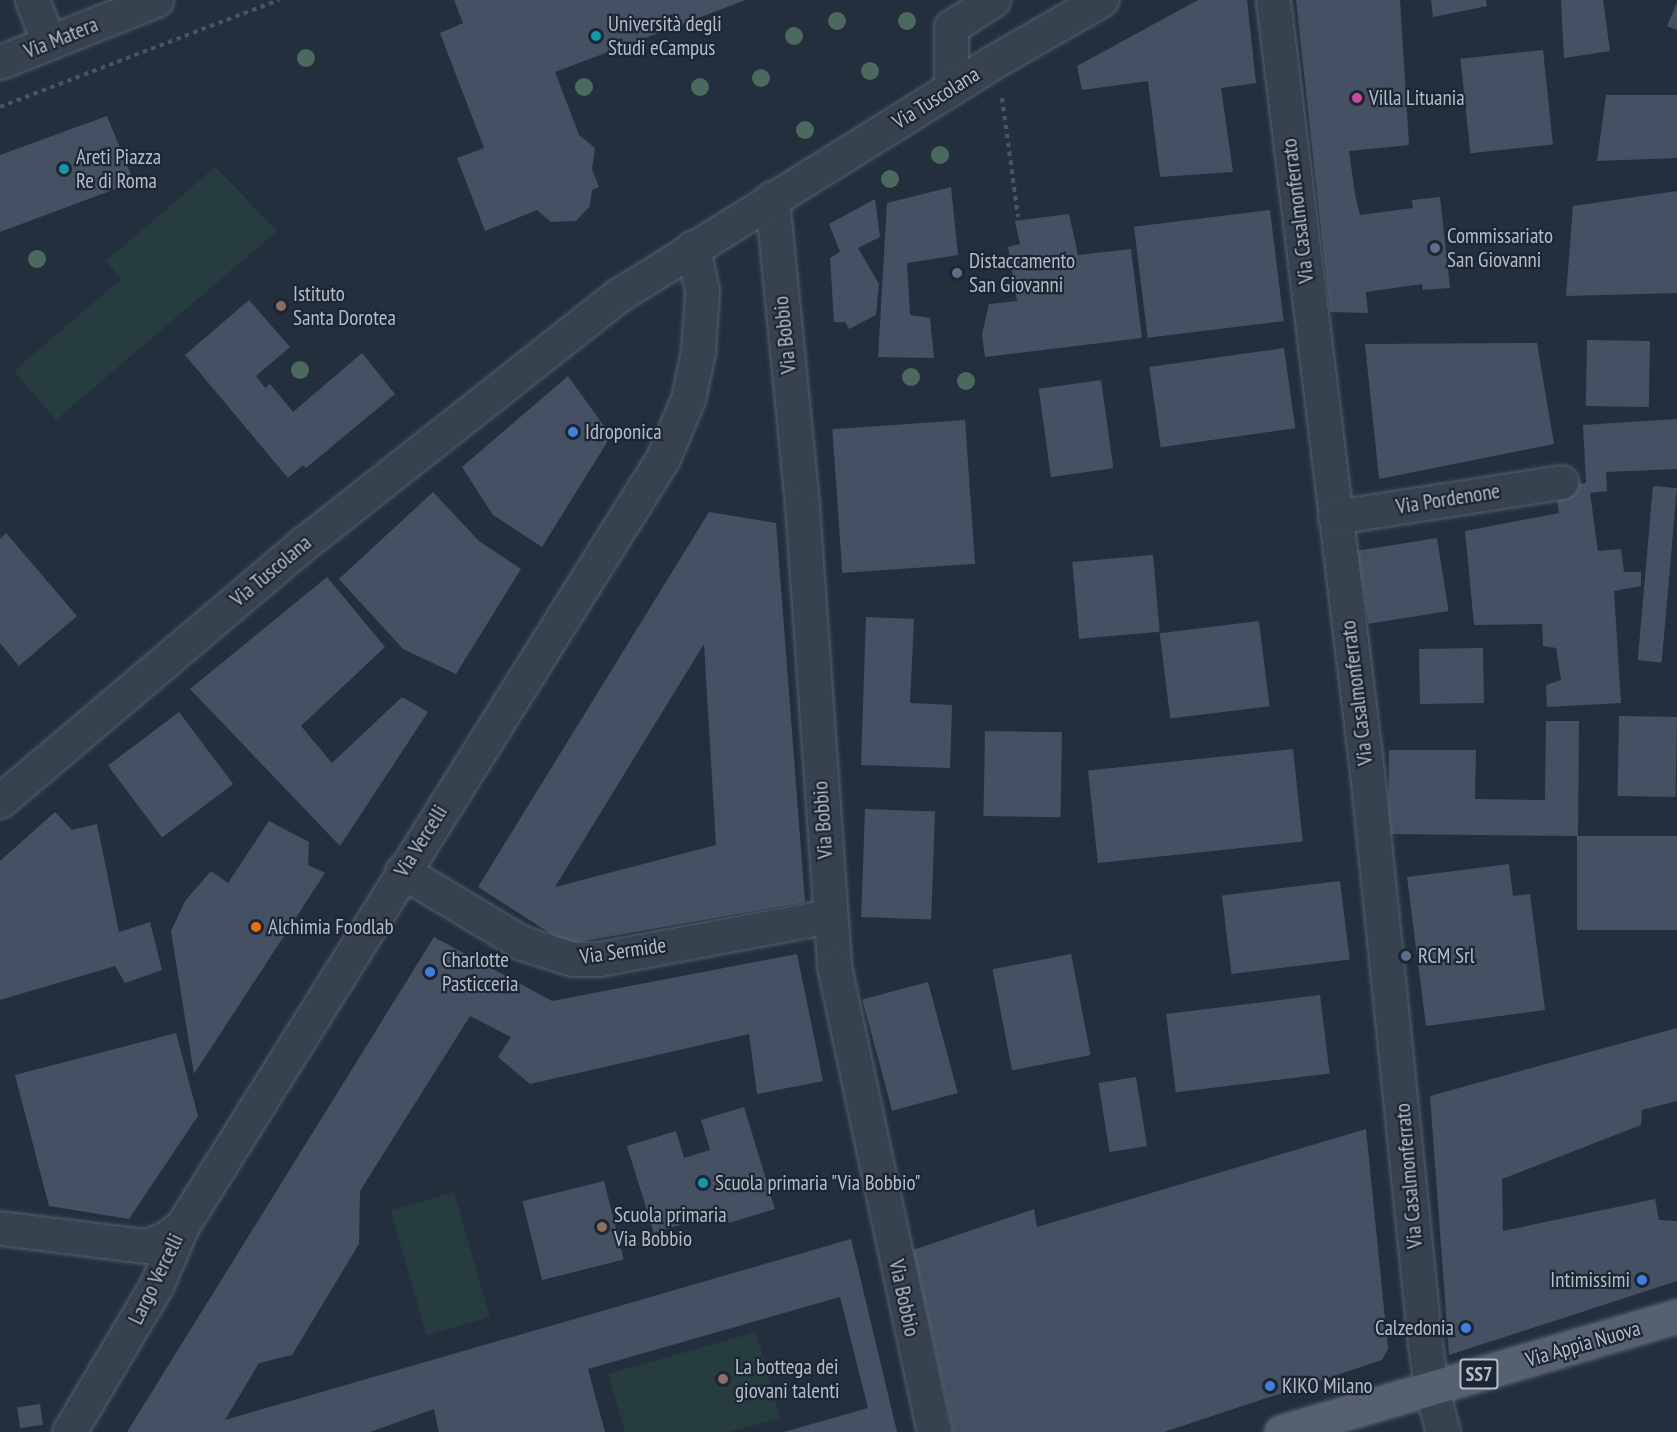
<!DOCTYPE html>
<html>
<head>
<meta charset="utf-8">
<style>
  body { margin:0 }
  #map { position:relative; width:1677px; height:1432px; overflow:hidden; background:#242f3e; font-family:"PT Sans Narrow",sans-serif }
  div>[style] { position:absolute }
  [style*='--x'] { left:calc(var(--x)*1px); top:calc(var(--y)*1px); width:calc(var(--w)*1px); rotate:calc(var(--a)*1deg) }
  .green>* { inset:0; background:#263c3f; transform-origin:0 0 }
  .building>* { inset:0; background:#455162; transform-origin:0 0 }
  .path>* { height:4px; margin-top:-2px; transform-origin:0; background:repeating-linear-gradient(90deg,#44595c 0 4.5px,transparent 0 9px) }
  .roads { filter:drop-shadow(0 0 2px #565f6c) drop-shadow(0 0 2px #565f6c) }
  .minor>* { height:33px; margin:-16.5px; padding:0 16.5px; transform-origin:16.5px; border-radius:16.5px; background:#38414e }
  .major>* { height:33px; margin:-16.5px; padding:0 16.5px; transform-origin:16.5px; border-radius:16.5px; background:#56606e }
  .trees>* { width:18px; height:18px; margin:-9px; border-radius:50%; background:#4b6a5d }
  .dots>* { width:16px; height:16px; translate:-50% -50%; box-sizing:border-box; border:3px solid #1d2633; border-radius:50% }
  span { translate:-50% -50%; white-space:nowrap; text-align:center; line-height:1.15; -webkit-text-stroke:4.5px #1d2633; paint-order:stroke }
  .shield-label span { padding:2px 4px; background:#1d2633; border:2px solid; border-radius:4px; -webkit-text-stroke-width:0 }
  .shield-label { font-size:20px; color:#b4bcc9; font-weight:700 }
  .poi-label { font-size:21px; color:#b4bcc9 }
  .left { translate:0 -50%; text-align:left }
  .right { translate:-100% -50%; text-align:right }
  .street-label { font-size:21px; color:#b4bcc9 }
</style>
</head>
<body>
<div id="map">
  <div class="green">
    <div style="clip-path:polygon(215px 167px,277px 231px,56px 420px,14px 371px,121px 279px,106px 261px)"></div>
    <div style="left:454px;top:1192px;width:130px;height:66px;rotate:74deg"></div>
    <div style="clip-path:polygon(756px 1332px,780px 1418px,729px 1432px,625px 1432px,608px 1374px)"></div>
  </div>
  <div class="building">
    <div style="clip-path:polygon(454px 0,746px 0,555px 72px,579px 135px,595px 148px,592px 169px,599px 187px,592px 190px,590px 206px,576px 221px,551px 222px,537px 210px,485px 231px,457px 158px,484px 148px,440px 33px,463px 23px)"></div>
    <div style="clip-path:polygon(1198px 0,1247px 0,1256px 83px,1221px 88px,1233px 172px,1160px 177px,1148px 81px,1082px 90px,1077px 66px)"></div>
    <div style="clip-path:polygon(1296px 0,1400px 0,1409px 145px,1349px 151px,1355px 194px,1360px 215px,1413px 208px,1412px 200px,1440px 197px,1450px 288px,1423px 290px,1422px 284px,1366px 292px,1368px 313px,1330px 312px)"></div>
    <div style="clip-path:polygon(1431px 0,1486px 0,1487px 6px,1433px 17px)"></div>
    <div style="clip-path:polygon(1561px 0,1603px 0,1610px 51px,1564px 58px)"></div>
    <div style="clip-path:polygon(1677px 2px,1677px 30px,1667px 26px)"></div>
    <div style="left:1543px;top:50px;width:95px;height:83px;rotate:84deg"></div>
    <div style="clip-path:polygon(1606px 95px,1677px 95px,1677px 158px,1597px 161px)"></div>
    <div style="clip-path:polygon(107px 116px,134px 182px,0 232px,0 155px)"></div>
    <div style="clip-path:polygon(951px 187px,958px 255px,907px 263px,910px 315px,930px 318px,934px 358px,878px 357px,887px 203px)"></div>
    <div style="clip-path:polygon(1677px 191px,1677px 293px,1566px 296px,1573px 206px)"></div>
    <div style="clip-path:polygon(875px 199px,880px 237px,858px 248px,879px 284px,876px 315px,849px 329px,845px 322px,834px 322px,830px 258px,840px 252px,829px 224px)"></div>
    <div style="left:1270px;top:210px;width:112px;height:137px;rotate:83deg"></div>
    <div style="clip-path:polygon(1069px 214px,1078px 255px,1131px 249px,1142px 338px,985px 357px,982px 334px,989px 304px,1017px 301px,1008px 247px,1020px 244px,1015px 221px)"></div>
    <div style="clip-path:polygon(249px 300px,290px 347px,256px 376px,265px 388px,270px 384px,293px 412px,362px 353px,395px 394px,306px 468px,303px 465px,288px 478px,185px 355px)"></div>
    <div style="left:1587px;top:340px;width:63px;height:66px;rotate:1deg"></div>
    <div style="clip-path:polygon(1537px 343px,1554px 444px,1379px 479px,1365px 344px)"></div>
    <div style="left:1284px;top:348px;width:81px;height:136px;rotate:82deg"></div>
    <div style="clip-path:polygon(568px 376px,611px 436px,542px 547px,493px 515px,462px 467px)"></div>
    <div style="left:1101px;top:380px;width:89px;height:63px;rotate:82deg"></div>
    <div style="clip-path:polygon(1677px 419px,1677px 469px,1606px 472px,1607px 491px,1590px 493px,1598px 551px,1621px 549px,1624px 572px,1641px 572px,1641px 586px,1614px 591px,1621px 703px,1547px 707px,1546px 685px,1561px 680px,1556px 648px,1543px 646px,1542px 624px,1474px 625px,1465px 531px,1559px 513px,1555px 486px,1586px 483px,1583px 425px)"></div>
    <div style="left:965px;top:420px;width:144px;height:133px;rotate:86deg"></div>
    <div style="left:1653px;top:486px;width:24px;height:175px;rotate:5deg"></div>
    <div style="clip-path:polygon(433px 492px,479px 541px,521px 569px,456px 674px,403px 649px,339px 579px)"></div>
    <div style="clip-path:polygon(evenodd,709px 512px,776px 523px,805px 902px,567px 944px,478px 887px,709px 512px,704px 644px,716px 845px,555px 887px,704px 644px)"></div>
    <div style="clip-path:polygon(6px 533px,77px 616px,19px 666px,0 643px,0 539px)"></div>
    <div style="left:1437px;top:538px;width:74px;height:81px;rotate:81deg"></div>
    <div style="left:1153px;top:555px;width:77px;height:81px;rotate:85deg"></div>
    <div style="clip-path:polygon(327px 577px,385px 647px,301px 726px,332px 763px,402px 697px,428px 712px,340px 846px,190px 689px)"></div>
    <div style="clip-path:polygon(866px 617px,914px 619px,910px 703px,952px 705px,950px 768px,861px 765px)"></div>
    <div style="left:1259px;top:621px;width:86px;height:100px;rotate:83deg"></div>
    <div style="left:1483px;top:648px;width:55px;height:64px;rotate:89deg"></div>
    <div style="left:179px;top:712px;width:90px;height:89px;rotate:53deg"></div>
    <div style="left:1619px;top:716px;width:58px;height:80px;rotate:1deg"></div>
    <div style="clip-path:polygon(1546px 721px,1579px 721px,1578px 836px,1388px 834px,1389px 750px,1476px 750px,1475px 799px,1545px 800px)"></div>
    <div style="left:985px;top:731px;width:77px;height:85px;rotate:1deg"></div>
    <div style="left:1293px;top:749px;width:93px;height:206px;rotate:84deg"></div>
    <div style="left:865px;top:809px;width:70px;height:108px;rotate:2deg"></div>
    <div style="clip-path:polygon(55px 812px,72px 830px,97px 824px,119px 932px,150px 922px,162px 970px,125px 983px,115px 966px,0 1000px,0 861px)"></div>
    <div style="clip-path:polygon(269px 821px,309px 842px,308px 865px,325px 873px,194px 1074px,171px 931px,185px 901px,211px 871px,228px 883px)"></div>
    <div style="left:1577px;top:836px;width:100px;height:94px"></div>
    <div style="clip-path:polygon(1509px 864px,1513px 896px,1530px 894px,1545px 1010px,1426px 1026px,1407px 877px)"></div>
    <div style="left:1340px;top:881px;width:79px;height:119px;rotate:83deg"></div>
    <div style="clip-path:polygon(434px 937px,552px 1001px,797px 954px,823px 1081px,757px 1094px,749px 1034px,530px 1084px,498px 1057px,511px 1037px,470px 1016px,360px 1191px,359px 1244px,292px 1355px,259px 1363px,225px 1420px,851px 1239px,897px 1432px,784px 1432px,868px 1408px,840px 1297px,588px 1369px,605px 1432px,439px 1432px,434px 1409px,370px 1432px,127px 1432px)"></div>
    <div style="left:1071px;top:954px;width:103px;height:80px;rotate:79deg"></div>
    <div style="left:928px;top:982px;width:115px;height:68px;rotate:75deg"></div>
    <div style="left:1320px;top:995px;width:79px;height:155px;rotate:83deg"></div>
    <div style="clip-path:polygon(1677px 1028px,1677px 1101px,1642px 1110px,1641px 1125px,1502px 1179px,1503px 1231px,1655px 1199px,1659px 1220px,1677px 1221px,1677px 1281px,1449px 1355px,1430px 1096px)"></div>
    <div style="clip-path:polygon(176px 1033px,198px 1116px,129px 1219px,49px 1206px,15px 1075px)"></div>
    <div style="left:1136px;top:1077px;width:70px;height:38px;rotate:81deg"></div>
    <div style="clip-path:polygon(744px 1107px,775px 1209px,729px 1223px,725px 1211px,654px 1233px,627px 1146px,676px 1131px,684px 1158px,710px 1150px,701px 1120px)"></div>
    <div style="clip-path:polygon(1366px 1129px,1388px 1349px,1382px 1360px,1164px 1432px,953px 1432px,913px 1250px,1034px 1209px,1037px 1227px)"></div>
    <div style="left:604px;top:1181px;width:81px;height:84px;rotate:76deg"></div>
    <div style="left:40px;top:1404px;width:21px;height:23px;rotate:82deg"></div>
  </div>
  <div class="path">
    <div style="--x:1002;--y:98;--w:120;--a:82.3"></div>
    <div style="--x:0;--y:107;--w:299;--a:-21"></div>
  </div>
  <div class="roads">
    <div class="minor">
      <div style="--x:32;--y:0;--w:46;--a:68.4"></div>
      <div style="--x:1273;--y:0;--w:778;--a:83.06"></div>
      <div style="--x:1367;--y:772;--w:575;--a:84.21"></div>
      <div style="--x:1425;--y:1344;--w:43;--a:82.1"></div>
      <div style="--x:1431;--y:1387;--w:47;--a:75.1"></div>
      <div style="--x:0;--y:62;--w:168;--a:-21.7"></div>
      <div style="--x:951;--y:88;--w:61;--a:-90"></div>
      <div style="--x:951;--y:27;--w:50;--a:-32.7"></div>
      <div style="--x:772;--y:198;--w:308;--a:84.4"></div>
      <div style="--x:802;--y:505;--w:462;--a:86"></div>
      <div style="--x:834;--y:966;--w:477;--a:77.9"></div>
      <div style="--x:1335;--y:517;--w:229;--a:-8.8"></div>
      <div style="--x:0;--y:801;--w:402;--a:-40.3"></div>
      <div style="--x:307;--y:541;--w:397;--a:-38.3"></div>
      <div style="--x:619;--y:295;--w:441;--a:-31.9"></div>
      <div style="--x:993;--y:62;--w:125;--a:-29.9"></div>
      <div style="--x:402;--y:871;--w:140;--a:31"></div>
      <div style="--x:522;--y:943;--w:52;--a:17.7"></div>
      <div style="--x:572;--y:959;--w:27;--a:0"></div>
      <div style="--x:599;--y:959;--w:234;--a:-10.6"></div>
      <div style="--x:0;--y:1228;--w:146;--a:7.1"></div>
      <div style="--x:145;--y:1246;--w:21;--a:-19"></div>
      <div style="--x:165;--y:1239;--w:21;--a:-37"></div>
      <div style="--x:69;--y:1432;--w:170;--a:-59.2"></div>
      <div style="--x:156;--y:1286;--w:65;--a:-66.6"></div>
      <div style="--x:182;--y:1226;--w:906;--a:-57.94"></div>
      <div style="--x:663;--y:458;--w:64;--a:-67"></div>
      <div style="--x:688;--y:399;--w:48;--a:-78"></div>
      <div style="--x:698;--y:352;--w:61;--a:-86.2"></div>
      <div style="--x:702;--y:291;--w:45;--a:-101.6"></div>
    </div>
    <div class="major">
      <div style="--x:1281;--y:1432;--w:413;--a:-16.3"></div>
    </div>
  </div>
  <div class="trees">
    <div style="left:837px;top:21px"></div>
    <div style="left:907px;top:21px"></div>
    <div style="left:794px;top:36px"></div>
    <div style="left:306px;top:58px"></div>
    <div style="left:870px;top:71px"></div>
    <div style="left:761px;top:78px"></div>
    <div style="left:584px;top:87px"></div>
    <div style="left:700px;top:87px"></div>
    <div style="left:805px;top:130px"></div>
    <div style="left:940px;top:155px"></div>
    <div style="left:890px;top:179px"></div>
    <div style="left:37px;top:259px"></div>
    <div style="left:300px;top:370px"></div>
    <div style="left:911px;top:377px"></div>
    <div style="left:966px;top:381px"></div>
  </div>
  <div class="dots">
    <div style="left:596px;top:36px;background:#0f9aa8"></div>
    <div style="left:1357px;top:98px;background:#d1479c"></div>
    <div style="left:64px;top:169px;background:#0f9aa8"></div>
    <div style="left:1435px;top:248px;background:#5c6f8a"></div>
    <div style="left:957px;top:273px;background:#5c6f8a"></div>
    <div style="left:281px;top:306px;background:#8d6e63"></div>
    <div style="left:573px;top:432px;background:#3f7fe0"></div>
    <div style="left:256px;top:927px;background:#e8710a"></div>
    <div style="left:1406px;top:956px;background:#5c6f8a"></div>
    <div style="left:430px;top:972px;background:#3f7fe0"></div>
    <div style="left:703px;top:1183px;background:#0f9aa8"></div>
    <div style="left:602px;top:1227px;background:#8d6e63"></div>
    <div style="left:1642px;top:1280px;background:#3f7fe0"></div>
    <div style="left:1466px;top:1328px;background:#3f7fe0"></div>
    <div style="left:723px;top:1379px;background:#8d6e63"></div>
    <div style="left:1270px;top:1386px;background:#3f7fe0"></div>
  </div>
  <div class="shield-label">
    <span style="left:1479px;top:1374px">SS7</span>
  </div>
  <div class="poi-label">
    <span class="left" style="left:608px;top:36px">Università degli<br>Studi eCampus</span>
    <span class="left" style="left:1369px;top:98px">Villa Lituania</span>
    <span class="left" style="left:76px;top:169px">Areti Piazza<br>Re di Roma</span>
    <span class="left" style="left:1447px;top:248px">Commissariato<br>San Giovanni</span>
    <span class="left" style="left:969px;top:273px">Distaccamento<br>San Giovanni</span>
    <span class="left" style="left:293px;top:306px">Istituto<br>Santa Dorotea</span>
    <span class="left" style="left:585px;top:432px">Idroponica</span>
    <span class="left" style="left:268px;top:927px">Alchimia Foodlab</span>
    <span class="left" style="left:1418px;top:956px">RCM Srl</span>
    <span class="left" style="left:442px;top:972px">Charlotte<br>Pasticceria</span>
    <span class="left" style="left:715px;top:1183px">Scuola primaria "Via Bobbio"</span>
    <span class="left" style="left:614px;top:1227px">Scuola primaria<br>Via Bobbio</span>
    <span class="right" style="left:1630px;top:1280px">Intimissimi</span>
    <span class="right" style="left:1454px;top:1328px">Calzedonia</span>
    <span class="left" style="left:735px;top:1379px">La bottega dei<br>giovani talenti</span>
    <span class="left" style="left:1282px;top:1386px">KIKO Milano</span>
  </div>
  <div class="street-label">
    <span style="left:61px;top:38px;rotate:-22deg">Via Matera</span>
    <span style="left:936px;top:98px;rotate:-32deg">Via Tuscolana</span>
    <span style="left:1298px;top:211px;rotate:-97deg">Via Casalmonferrato</span>
    <span style="left:785px;top:335px;rotate:-96deg">Via Bobbio</span>
    <span style="left:1448px;top:499px;rotate:-9deg">Via Pordenone</span>
    <span style="left:271px;top:571px;rotate:-40deg">Via Tuscolana</span>
    <span style="left:1357px;top:693px;rotate:-97deg">Via Casalmonferrato</span>
    <span style="left:823px;top:820px;rotate:-94deg">Via Bobbio</span>
    <span style="left:421px;top:841px;rotate:-58deg">Via Vercelli</span>
    <span style="left:623px;top:951px;rotate:-8deg">Via Sermide</span>
    <span style="left:1409px;top:1176px;rotate:-95deg">Via Casalmonferrato</span>
    <span style="left:156px;top:1279px;rotate:-64deg">Largo Vercelli</span>
    <span style="left:904px;top:1298px;rotate:78deg">Via Bobbio</span>
    <span style="left:1583px;top:1344px;rotate:-16deg">Via Appia Nuova</span>
  </div>
</div>
</body>
</html>
